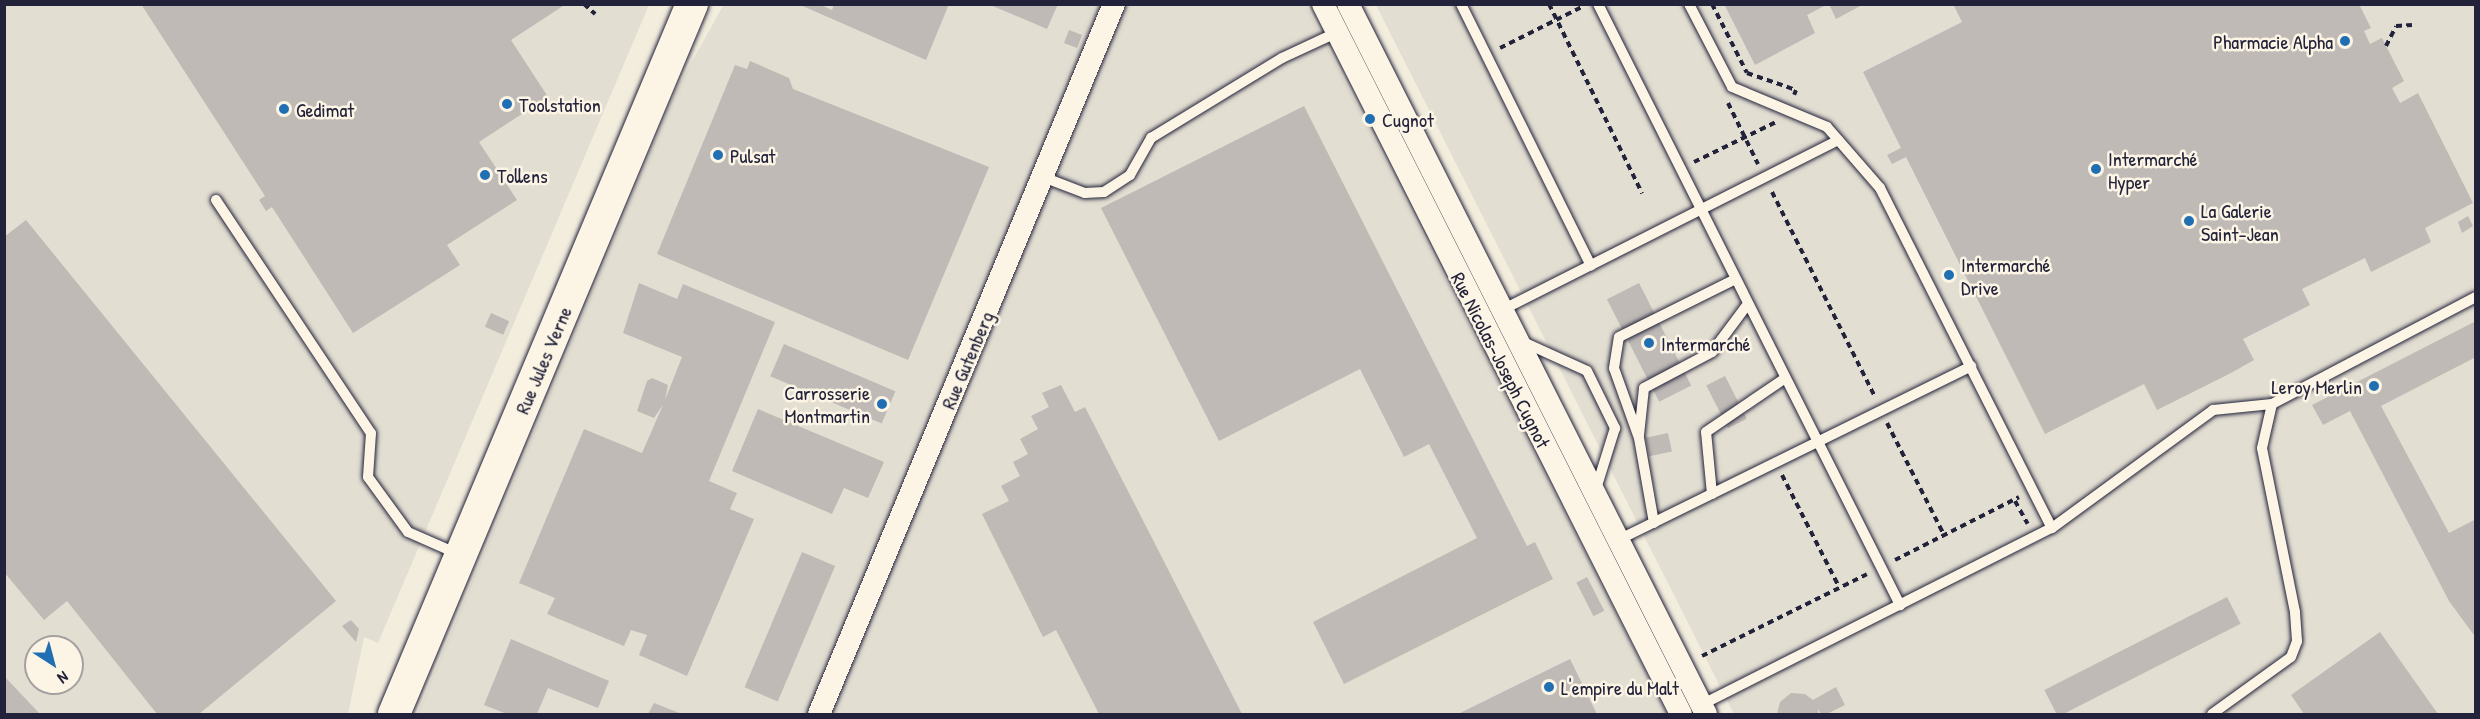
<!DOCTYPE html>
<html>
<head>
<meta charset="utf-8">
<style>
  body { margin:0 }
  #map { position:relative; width:2480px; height:719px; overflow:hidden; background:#f3edde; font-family:"Patrick Hand",sans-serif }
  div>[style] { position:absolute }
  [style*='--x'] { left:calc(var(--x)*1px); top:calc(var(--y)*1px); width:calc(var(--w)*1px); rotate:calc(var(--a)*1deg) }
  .built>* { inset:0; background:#e3ded2 }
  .building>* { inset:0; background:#bfbab6; transform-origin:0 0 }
  .path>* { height:4px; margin-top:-2px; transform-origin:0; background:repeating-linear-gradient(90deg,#22223b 0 6px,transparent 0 10.5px) }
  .roads { filter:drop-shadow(0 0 2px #22223b) drop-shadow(0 0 2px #22223b) }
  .service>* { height:10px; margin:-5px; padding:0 5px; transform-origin:5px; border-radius:5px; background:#fcf5e5 }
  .minor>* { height:22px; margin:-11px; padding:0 11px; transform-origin:11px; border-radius:11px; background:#fcf5e5 }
  .secondary>* { height:32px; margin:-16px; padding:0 16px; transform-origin:16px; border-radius:16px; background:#fcf5e5 }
  .dots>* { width:16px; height:16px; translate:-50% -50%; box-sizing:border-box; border:3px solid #fcf5e5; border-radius:50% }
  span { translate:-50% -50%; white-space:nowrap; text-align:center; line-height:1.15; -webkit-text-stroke:5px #fcf5e5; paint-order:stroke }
  .poi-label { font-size:20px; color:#22223b }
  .right { translate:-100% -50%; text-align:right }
  .left { translate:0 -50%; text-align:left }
  .street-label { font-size:20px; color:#22223b }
  .frame { position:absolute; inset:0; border:6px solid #22223b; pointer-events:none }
  .north { position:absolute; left:24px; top:635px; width:60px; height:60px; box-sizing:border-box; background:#fcf5e5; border:2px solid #a5a1a1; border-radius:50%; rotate:144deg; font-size:16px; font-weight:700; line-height:24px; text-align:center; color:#22223b }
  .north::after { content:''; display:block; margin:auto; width:21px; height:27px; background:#1f6fb2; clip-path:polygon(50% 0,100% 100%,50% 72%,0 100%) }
</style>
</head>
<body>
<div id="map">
  <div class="built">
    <div style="clip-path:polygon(724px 4px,1306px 5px,1667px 714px,417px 714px,676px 90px)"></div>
    <div style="clip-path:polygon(evenodd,4px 5px,649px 5px,378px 643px,364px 637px,348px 714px,5px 714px,4px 5px,36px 647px,72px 647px,72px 683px,36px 683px,36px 647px)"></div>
    <div style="clip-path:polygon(1376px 5px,2475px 5px,2475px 714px,1734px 714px)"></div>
  </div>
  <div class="building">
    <div style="clip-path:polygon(141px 4px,566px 4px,511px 40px,548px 97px,479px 142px,517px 200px,447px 245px,460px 265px,353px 333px,272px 207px,266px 211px,259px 200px,265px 196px)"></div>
    <div style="clip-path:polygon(798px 4px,819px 4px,832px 10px,834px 4px,949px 4px,926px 60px)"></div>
    <div style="clip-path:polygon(988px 4px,1058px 4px,1047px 29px)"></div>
    <div style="clip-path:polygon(1724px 4px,1828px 4px,1807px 15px,1815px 33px,1755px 65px)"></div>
    <div style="clip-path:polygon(1829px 4px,1864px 4px,1836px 19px)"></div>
    <div style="clip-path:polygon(1953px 4px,2359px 4px,2371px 28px,2364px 31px,2370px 44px,2382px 38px,2404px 81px,2392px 88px,2400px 103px,2418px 93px,2473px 203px,2425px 228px,2431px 242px,2371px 272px,2365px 258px,2302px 289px,2310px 305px,2243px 339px,2254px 360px,2231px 373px,2157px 410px,2144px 384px,2045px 434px,1906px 157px,1892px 164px,1887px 155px,1901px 148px,1863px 72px,1962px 22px)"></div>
    <div style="left:1069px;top:30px;width:14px;height:14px;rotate:21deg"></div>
    <div style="clip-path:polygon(750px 61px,789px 78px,793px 89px,989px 167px,908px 360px,657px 254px,735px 65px,747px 69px)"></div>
    <div style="clip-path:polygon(1304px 106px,1527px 546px,1535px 542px,1553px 579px,1344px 684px,1313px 622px,1477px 538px,1429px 444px,1404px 457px,1360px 369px,1219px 441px,1101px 208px)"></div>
    <div style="clip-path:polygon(2468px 216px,2473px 226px,2462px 233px,2458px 222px)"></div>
    <div style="clip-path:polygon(26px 220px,336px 601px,199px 714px,157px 714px,67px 601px,44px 620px,4px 572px,4px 237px)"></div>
    <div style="clip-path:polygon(639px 283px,677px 299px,683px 284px,775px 322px,709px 481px,737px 493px,730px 509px,754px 519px,687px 676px,639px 655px,647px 635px,631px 630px,624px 646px,547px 614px,555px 598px,519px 583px,584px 429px,642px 453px,663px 405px,654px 418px,637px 411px,647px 381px,652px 378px,668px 385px,665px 400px,682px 357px,623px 333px)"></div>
    <div style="left:1639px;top:283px;width:115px;height:36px;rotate:63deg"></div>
    <div style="left:491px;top:313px;width:20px;height:15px;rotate:24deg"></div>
    <div style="clip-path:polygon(2476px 321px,2476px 357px,2381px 406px,2449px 533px,2476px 519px,2476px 638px,2449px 601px,2350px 411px,2323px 425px,2312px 405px)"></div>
    <div style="left:784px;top:344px;width:121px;height:35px;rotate:23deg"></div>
    <div style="left:1725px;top:376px;width:48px;height:21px;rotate:63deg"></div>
    <div style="clip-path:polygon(1061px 385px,1075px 412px,1085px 407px,1242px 714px,1099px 714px,1056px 630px,1043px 637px,982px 514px,1009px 501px,1001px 486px,1020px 476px,1013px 462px,1028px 454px,1020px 439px,1038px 429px,1031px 416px,1049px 407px,1042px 393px)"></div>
    <div style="clip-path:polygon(758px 409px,884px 462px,868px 498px,844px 488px,832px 514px,732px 471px)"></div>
    <div style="left:1668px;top:433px;width:19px;height:23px;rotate:78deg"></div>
    <div style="left:802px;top:552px;width:36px;height:147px;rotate:23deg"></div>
    <div style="left:1587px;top:577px;width:38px;height:12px;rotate:63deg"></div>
    <div style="left:2227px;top:597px;width:30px;height:205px;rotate:63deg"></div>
    <div style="clip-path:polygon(351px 620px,359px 629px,356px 642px,342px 626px)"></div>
    <div style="clip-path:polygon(2380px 632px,2438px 714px,2304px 714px,2291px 695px)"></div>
    <div style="clip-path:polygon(511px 639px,609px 681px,598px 708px,548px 688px,537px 714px,507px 714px,484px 705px)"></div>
    <div style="clip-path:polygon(1570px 659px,1597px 714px,1458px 714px)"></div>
    <div style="clip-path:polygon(4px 676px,40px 714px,4px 714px)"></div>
    <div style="clip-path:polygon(1836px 687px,1845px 705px,1827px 714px,1821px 714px,1818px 709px,1818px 714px,1777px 714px,1780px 702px,1791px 693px,1805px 694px,1813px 700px)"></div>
    <div style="clip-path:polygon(654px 703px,682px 714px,648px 714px)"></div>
  </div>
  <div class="path">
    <div style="--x:584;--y:4;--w:15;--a:42"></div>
    <div style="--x:1549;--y:4;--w:211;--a:63.8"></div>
    <div style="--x:1712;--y:4;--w:77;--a:63.1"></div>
    <div style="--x:1747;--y:73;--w:52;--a:19.1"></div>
    <div style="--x:1796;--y:90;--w:5;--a:112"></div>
    <div style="--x:2386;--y:46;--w:22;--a:-63"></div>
    <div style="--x:2396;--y:26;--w:16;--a:-4"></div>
    <div style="--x:1500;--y:48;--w:92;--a:-26.6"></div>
    <div style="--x:1728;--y:103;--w:68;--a:63.8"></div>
    <div style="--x:1694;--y:162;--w:91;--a:-26"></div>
    <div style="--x:1772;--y:192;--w:229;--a:63.3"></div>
    <div style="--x:1887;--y:423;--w:126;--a:63"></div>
    <div style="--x:1782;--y:475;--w:126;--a:63"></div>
    <div style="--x:2015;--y:501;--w:26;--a:61"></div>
    <div style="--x:1895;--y:560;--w:139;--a:-26.9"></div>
    <div style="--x:1702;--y:656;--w:184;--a:-26.4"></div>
  </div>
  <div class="roads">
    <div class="service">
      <div style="--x:1461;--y:4;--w:292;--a:63.6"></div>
      <div style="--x:1598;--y:4;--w:673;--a:63.32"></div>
      <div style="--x:1689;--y:4;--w:93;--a:62.6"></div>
      <div style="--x:1732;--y:87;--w:103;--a:22.8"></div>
      <div style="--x:1827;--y:127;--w:81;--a:49"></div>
      <div style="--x:1880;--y:188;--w:381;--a:63.2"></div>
      <div style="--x:1043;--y:177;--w:45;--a:20.9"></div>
      <div style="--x:1085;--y:193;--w:19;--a:-3"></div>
      <div style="--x:1104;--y:192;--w:31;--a:-33"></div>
      <div style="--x:1130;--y:175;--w:43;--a:-60.4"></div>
      <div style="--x:1151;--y:138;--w:153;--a:-31.4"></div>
      <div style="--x:1282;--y:58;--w:62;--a:-24.9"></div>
      <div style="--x:216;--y:200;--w:280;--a:56.4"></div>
      <div style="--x:371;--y:433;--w:44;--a:93.9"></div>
      <div style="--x:368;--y:477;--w:68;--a:54"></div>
      <div style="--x:408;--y:532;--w:55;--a:23.7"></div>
      <div style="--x:1500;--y:311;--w:379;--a:-26.8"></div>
      <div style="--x:1521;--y:341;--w:72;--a:24.4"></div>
      <div style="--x:1587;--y:371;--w:64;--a:63.8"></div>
      <div style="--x:1615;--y:428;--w:64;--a:107.3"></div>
      <div style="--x:1639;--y:435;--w:47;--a:-83.9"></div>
      <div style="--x:1644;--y:388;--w:77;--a:-27.9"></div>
      <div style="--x:1712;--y:352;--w:59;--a:-53.3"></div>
      <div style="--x:1712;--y:494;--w:62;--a:-95.5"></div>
      <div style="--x:1706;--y:432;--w:94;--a:-34.2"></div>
      <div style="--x:1654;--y:523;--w:86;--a:-100"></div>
      <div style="--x:1639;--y:438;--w:74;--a:-109.7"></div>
      <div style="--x:1614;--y:368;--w:31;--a:-81"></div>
      <div style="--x:1619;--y:337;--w:128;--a:-26.4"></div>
      <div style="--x:1616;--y:541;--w:396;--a:-26.2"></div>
      <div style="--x:1699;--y:706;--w:395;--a:-26.8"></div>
      <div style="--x:2052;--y:528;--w:200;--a:-36.2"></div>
      <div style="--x:2213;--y:410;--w:59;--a:-5.8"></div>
      <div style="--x:2272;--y:404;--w:230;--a:-27.7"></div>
      <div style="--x:2212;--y:714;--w:97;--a:-35.8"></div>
      <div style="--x:2291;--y:657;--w:17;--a:-69"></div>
      <div style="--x:2297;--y:641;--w:29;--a:-94"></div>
      <div style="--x:2295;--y:612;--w:167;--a:-101.4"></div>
      <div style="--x:2262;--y:448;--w:45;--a:-77.2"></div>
    </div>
    <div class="minor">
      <div style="--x:1323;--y:4;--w:795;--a:63.24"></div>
      <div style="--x:1348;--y:4;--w:795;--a:63.24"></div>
      <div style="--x:819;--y:714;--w:769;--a:-67.44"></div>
    </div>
    <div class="secondary">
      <div style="--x:394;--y:714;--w:770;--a:-67.23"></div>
    </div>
  </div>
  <div class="dots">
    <div style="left:2345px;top:41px;background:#1f6fb2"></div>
    <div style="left:507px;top:104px;background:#1f6fb2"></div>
    <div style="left:284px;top:109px;background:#1f6fb2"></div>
    <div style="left:1370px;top:119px;background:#1f6fb2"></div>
    <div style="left:718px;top:155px;background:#1f6fb2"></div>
    <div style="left:2096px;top:169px;background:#1f6fb2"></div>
    <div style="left:485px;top:175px;background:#1f6fb2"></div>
    <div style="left:2189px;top:221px;background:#1f6fb2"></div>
    <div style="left:1949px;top:275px;background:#1f6fb2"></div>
    <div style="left:1649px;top:343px;background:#1f6fb2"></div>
    <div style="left:2374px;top:386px;background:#1f6fb2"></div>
    <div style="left:882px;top:404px;background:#1f6fb2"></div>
    <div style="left:1549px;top:687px;background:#1f6fb2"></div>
  </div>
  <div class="poi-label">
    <span class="right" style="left:2333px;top:41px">Pharmacie Alpha</span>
    <span class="left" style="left:519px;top:104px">Toolstation</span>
    <span class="left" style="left:296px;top:109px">Gedimat</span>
    <span class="left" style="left:1382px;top:119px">Cugnot</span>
    <span class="left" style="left:730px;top:155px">Pulsat</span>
    <span class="left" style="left:2108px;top:170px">Intermarché<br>Hyper</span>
    <span class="left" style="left:497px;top:175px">Tollens</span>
    <span class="left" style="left:2201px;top:222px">La Galerie<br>Saint-Jean</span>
    <span class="left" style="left:1961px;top:276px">Intermarché<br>Drive</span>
    <span class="left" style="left:1661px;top:343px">Intermarché</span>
    <span class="right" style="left:2362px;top:386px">Leroy Merlin</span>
    <span class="right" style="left:870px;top:404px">Carrosserie<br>Montmartin</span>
    <span class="left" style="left:1561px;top:687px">L'empire du Malt</span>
  </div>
  <div class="street-label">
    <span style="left:543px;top:360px;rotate:-67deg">Rue Jules Verne</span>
    <span style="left:967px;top:360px;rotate:-67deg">Rue Gutenberg</span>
    <span style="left:1501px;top:360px;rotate:63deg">Rue Nicolas-Joseph Cugnot</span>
  </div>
  <div class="frame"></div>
  <div class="north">N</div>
</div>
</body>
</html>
